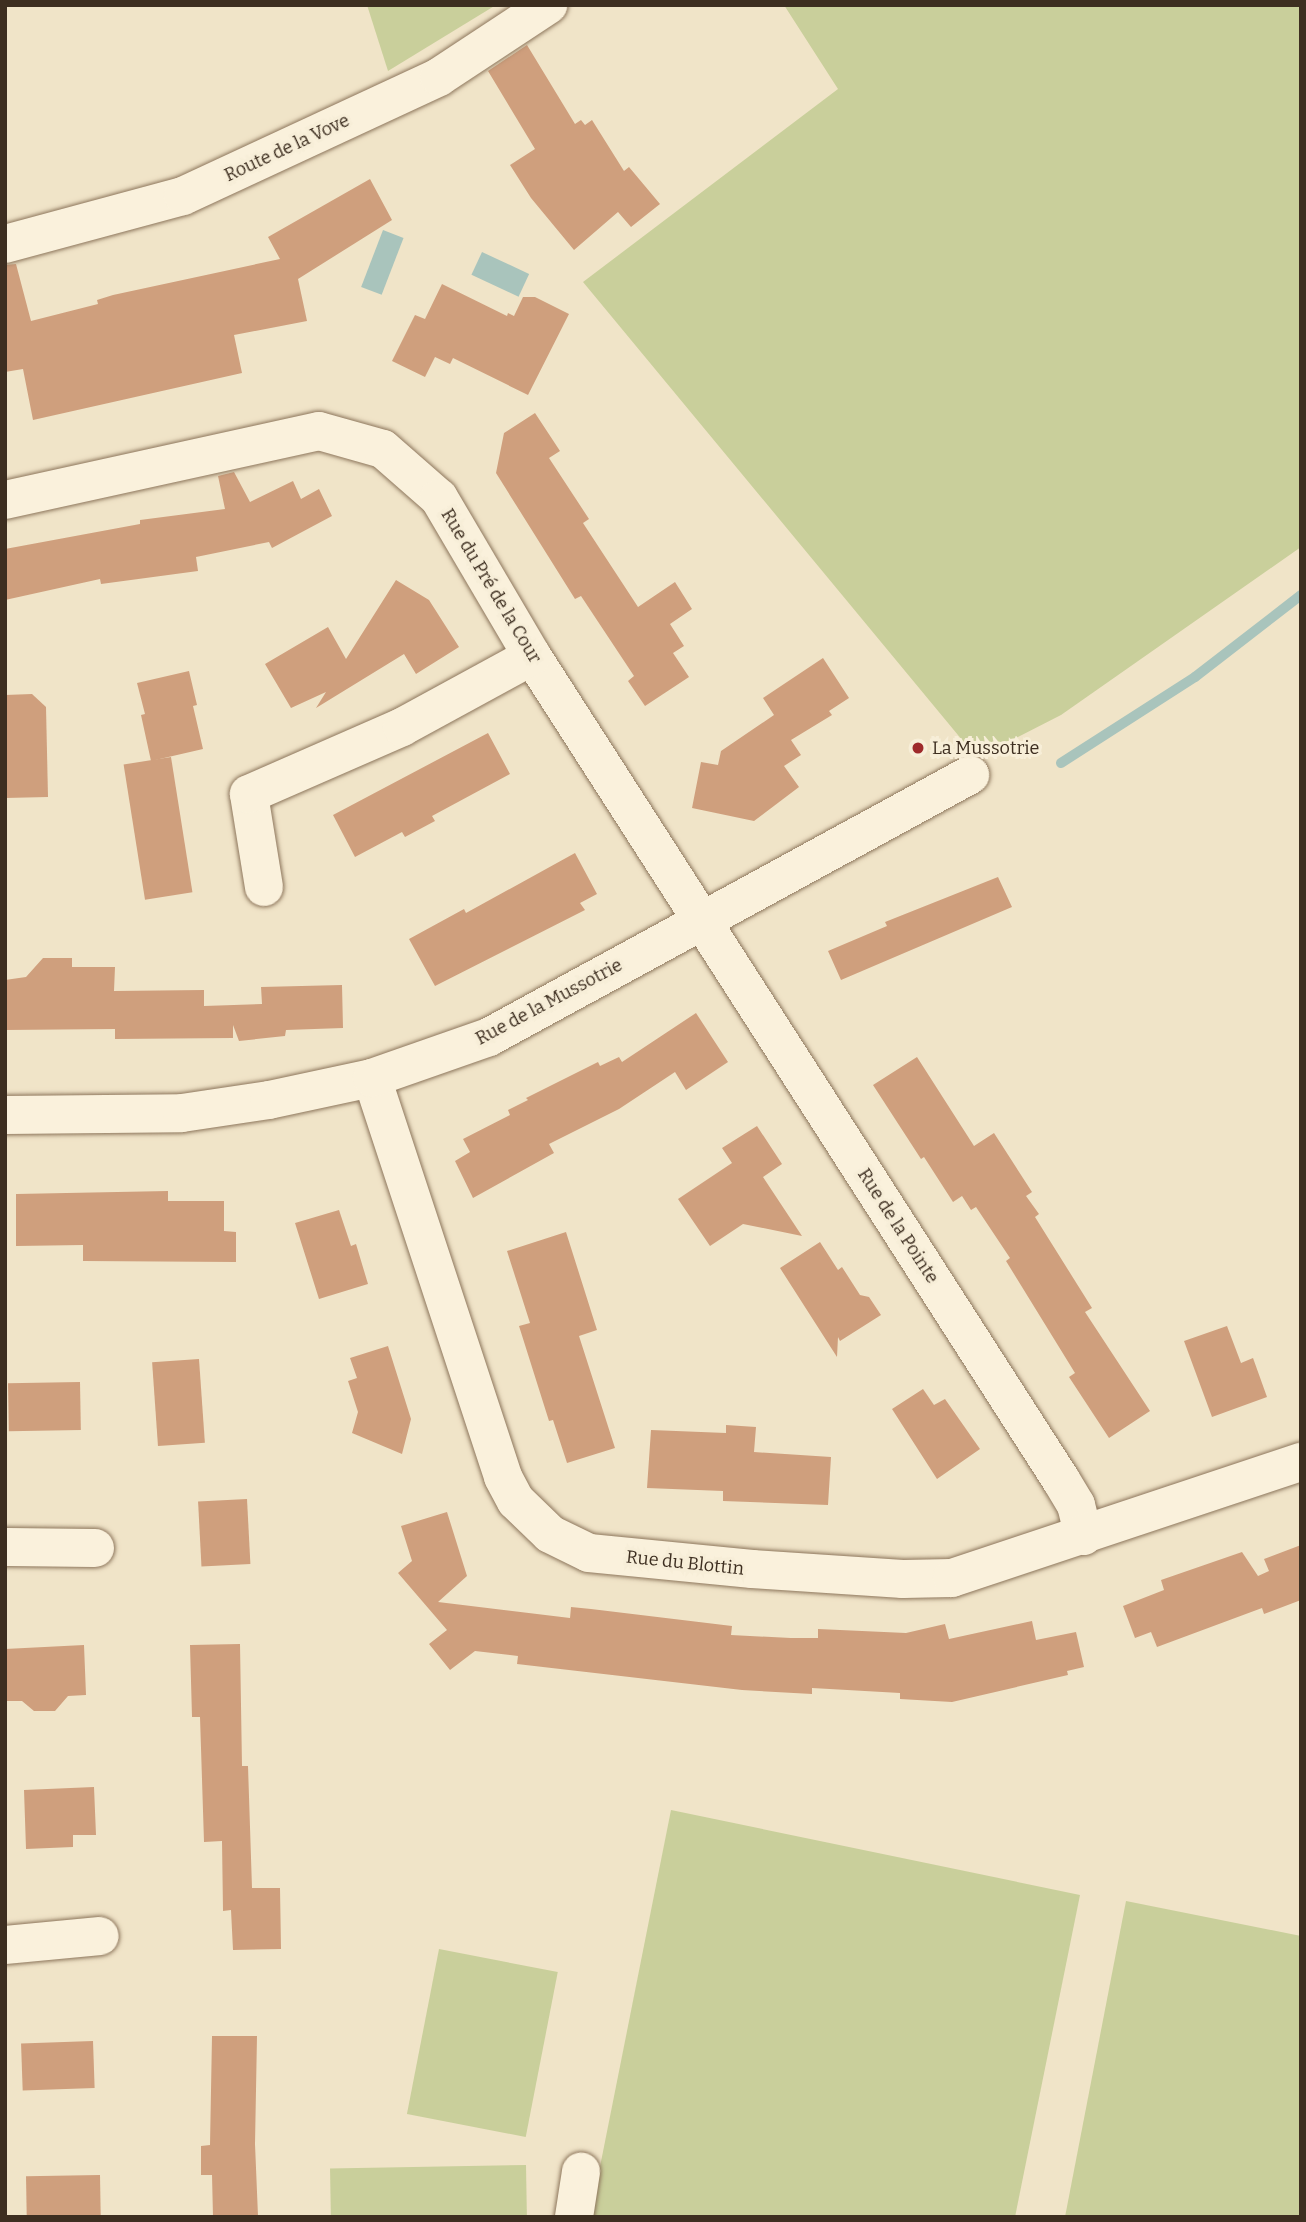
<!DOCTYPE html>
<html>
<head>
<meta charset="utf-8">
<style>
  body { margin:0 }
  #map { position:relative; width:1306px; height:2222px; overflow:hidden; background:#f0e4c8; font-family:Bitter,serif }
  div>[style] { position:absolute }
  [style*='--x'] { left:calc(var(--x)*1px); top:calc(var(--y)*1px); width:calc(var(--w)*1px); rotate:calc(var(--a)*1deg) }
  .green>* { inset:0; background:#c9cf9b; transform-origin:0 0 }
  .water>* { inset:0; background:#a9c4bc; transform-origin:0 0 }
  .stream>* { height:10px; margin:-5px; padding:0 5px; transform-origin:5px; border-radius:5px; background:#a9c4bc }
  .building>* { inset:0; background:#cf9f7d; transform-origin:0 0 }
  .roads { filter:drop-shadow(0 0 2px #8d765c) drop-shadow(0 0 2px #8d765c) }
  .minor>* { height:38px; margin:-19px; padding:0 19px; transform-origin:19px; border-radius:19px; background:#faf1dc }
  .dots>* { width:19px; height:19px; translate:-50% -50%; box-sizing:border-box; border:4px solid #f7eed8; border-radius:50% }
  span { translate:-50% -50%; white-space:nowrap; text-align:center; line-height:1.15; -webkit-text-stroke:6px #f7eed8; paint-order:stroke }
  .street-label { font-size:18px; color:#3d2e20 }
  .poi-label { font-size:18px; color:#3d2e20 }
  .left { translate:0 -50%; text-align:left }
  .frame { position:absolute; inset:0; border:7px solid #3d2e20; pointer-events:none }
</style>
</head>
<body>
<div id="map">
  <div class="green">
    <div style="clip-path:polygon(367px 5px,496px 5px,388px 71px)"></div>
    <div style="clip-path:polygon(784px 5px,1301px 5px,1301px 547px,1061px 715px,977px 758px,583px 282px,838px 89px)"></div>
    <div style="clip-path:polygon(671px 1810px,1080px 1895px,1015px 2217px,590px 2217px)"></div>
    <div style="clip-path:polygon(1126px 1901px,1301px 1936px,1301px 2217px,1065px 2217px)"></div>
    <div style="left:439px;top:1949px;width:121px;height:168px;rotate:11deg"></div>
    <div style="left:526px;top:2165px;width:52px;height:196px;rotate:89deg"></div>
  </div>
  <div class="water">
    <div style="left:383px;top:230px;width:22px;height:61px;rotate:21deg"></div>
    <div style="left:482px;top:252px;width:52px;height:25px;rotate:25deg"></div>
  </div>
  <div class="stream">
    <div style="--x:1061;--y:763;--w:159;--a:-32.7"></div>
    <div style="--x:1195;--y:677;--w:134;--a:-37.7"></div>
  </div>
  <div class="building">
    <div style="clip-path:polygon(527px 45px,575px 124px,581px 120px,585px 125px,592px 120px,624px 171px,629px 167px,660px 204px,631px 227px,618px 212px,574px 250px,531px 198px,510px 165px,535px 149px,488px 71px)"></div>
    <div style="clip-path:polygon(370px 179px,392px 220px,298px 279px,307px 321px,234px 335px,242px 373px,33px 420px,23px 369px,5px 372px,5px 265px,16px 264px,31px 321px,98px 304px,97px 300px,113px 295px,280px 259px,268px 237px)"></div>
    <div style="clip-path:polygon(442px 284px,507px 316px,508px 313px,514px 316px,523px 297px,535px 297px,569px 314px,528px 395px,453px 358px,450px 364px,435px 357px,425px 377px,392px 361px,415px 315px,425px 319px)"></div>
    <div style="clip-path:polygon(535px 413px,560px 451px,549px 458px,589px 519px,583px 523px,638px 607px,675px 582px,692px 609px,670px 624px,684px 646px,673px 653px,689px 677px,645px 706px,628px 681px,634px 676px,581px 596px,575px 599px,496px 473px,504px 433px)"></div>
    <div style="clip-path:polygon(234px 472px,250px 502px,293px 481px,301px 499px,319px 489px,332px 516px,272px 548px,269px 542px,196px 557px,198px 571px,101px 584px,100px 579px,5px 600px,5px 549px,140px 524px,140px 520px,225px 509px,218px 476px)"></div>
    <div style="clip-path:polygon(396px 580px,429px 600px,459px 647px,416px 674px,404px 654px,316px 708px,326px 692px,291px 708px,265px 664px,328px 627px,346px 659px)"></div>
    <div style="clip-path:polygon(823px 658px,849px 698px,829px 711px,832px 715px,791px 740px,801px 755px,784px 766px,799px 787px,754px 821px,692px 808px,701px 762px,718px 765px,721px 751px,774px 715px,763px 698px)"></div>
    <div style="clip-path:polygon(189px 671px,197px 705px,193px 706px,203px 749px,151px 761px,141px 715px,145px 714px,137px 683px)"></div>
    <div style="clip-path:polygon(32px 694px,46px 707px,48px 797px,5px 798px,5px 695px)"></div>
    <div style="clip-path:polygon(488px 733px,510px 774px,432px 816px,435px 821px,405px 837px,402px 832px,355px 857px,333px 815px)"></div>
    <div style="left:171px;top:757px;width:137px;height:48px;rotate:81deg"></div>
    <div style="clip-path:polygon(575px 853px,597px 894px,580px 903px,585px 910px,435px 986px,409px 939px,464px 909px,466px 913px)"></div>
    <div style="clip-path:polygon(998px 877px,1012px 907px,841px 980px,828px 951px,887px 926px,885px 922px)"></div>
    <div style="clip-path:polygon(43px 958px,72px 958px,72px 967px,115px 967px,114px 991px,204px 990px,204px 1006px,262px 1004px,261px 987px,342px 985px,343px 1028px,286px 1030px,285px 1036px,239px 1041px,233px 1025px,233px 1038px,115px 1039px,115px 1029px,5px 1030px,5px 980px,26px 977px)"></div>
    <div style="clip-path:polygon(696px 1013px,728px 1062px,686px 1090px,675px 1072px,619px 1109px,549px 1144px,554px 1153px,473px 1198px,455px 1161px,470px 1152px,463px 1139px,510px 1115px,508px 1110px,528px 1100px,526px 1098px,598px 1062px,600px 1066px,619px 1057px,622px 1062px)"></div>
    <div style="clip-path:polygon(917px 1057px,974px 1146px,994px 1133px,1032px 1192px,1026px 1196px,1039px 1214px,1035px 1217px,1092px 1308px,1085px 1312px,1150px 1411px,1109px 1438px,1069px 1377px,1075px 1373px,1006px 1261px,1010px 1258px,976px 1207px,971px 1210px,962px 1196px,953px 1202px,924px 1157px,921px 1159px,873px 1085px)"></div>
    <div style="clip-path:polygon(757px 1126px,782px 1164px,763px 1177px,802px 1236px,743px 1224px,710px 1246px,678px 1199px,732px 1163px,722px 1148px)"></div>
    <div style="clip-path:polygon(168px 1191px,168px 1201px,224px 1201px,224px 1231px,236px 1232px,236px 1262px,83px 1261px,83px 1245px,16px 1246px,16px 1194px)"></div>
    <div style="clip-path:polygon(339px 1210px,351px 1246px,356px 1244px,368px 1284px,319px 1299px,295px 1223px)"></div>
    <div style="clip-path:polygon(566px 1232px,597px 1330px,579px 1336px,615px 1448px,567px 1463px,553px 1420px,549px 1421px,519px 1326px,530px 1323px,507px 1251px)"></div>
    <div style="clip-path:polygon(820px 1242px,838px 1270px,842px 1267px,860px 1295px,869px 1297px,881px 1315px,840px 1341px,838px 1337px,837px 1357px,780px 1268px)"></div>
    <div style="clip-path:polygon(1227px 1326px,1241px 1363px,1253px 1358px,1267px 1397px,1212px 1417px,1184px 1341px)"></div>
    <div style="clip-path:polygon(388px 1346px,411px 1419px,402px 1454px,352px 1433px,358px 1412px,348px 1381px,357px 1378px,350px 1358px)"></div>
    <div style="left:199px;top:1359px;width:84px;height:47px;rotate:86deg"></div>
    <div style="left:80px;top:1382px;width:48px;height:72px;rotate:89deg"></div>
    <div style="clip-path:polygon(923px 1389px,934px 1405px,945px 1399px,980px 1449px,937px 1479px,892px 1409px)"></div>
    <div style="clip-path:polygon(726px 1425px,756px 1427px,754px 1452px,831px 1457px,828px 1505px,723px 1501px,723px 1491px,647px 1488px,651px 1430px,726px 1433px)"></div>
    <div style="left:247px;top:1499px;width:65px;height:49px;rotate:87deg"></div>
    <div style="clip-path:polygon(447px 1512px,467px 1576px,438px 1602px,570px 1618px,571px 1607px,591px 1609px,732px 1626px,731px 1635px,791px 1638px,818px 1638px,818px 1629px,906px 1633px,945px 1624px,949px 1639px,1032px 1621px,1036px 1640px,1076px 1632px,1084px 1667px,1067px 1671px,1068px 1675px,952px 1702px,900px 1699px,900px 1693px,812px 1688px,812px 1694px,742px 1690px,517px 1664px,518px 1656px,475px 1651px,450px 1670px,429px 1644px,447px 1630px,398px 1573px,412px 1561px,401px 1526px)"></div>
    <div style="clip-path:polygon(1301px 1545px,1301px 1600px,1264px 1614px,1262px 1608px,1157px 1647px,1151px 1632px,1135px 1638px,1123px 1606px,1164px 1590px,1161px 1580px,1242px 1552px,1258px 1576px,1269px 1571px,1264px 1559px)"></div>
    <div style="clip-path:polygon(240px 1644px,242px 1766px,248px 1766px,252px 1888px,280px 1888px,281px 1949px,233px 1950px,231px 1910px,223px 1911px,222px 1841px,204px 1842px,200px 1717px,192px 1717px,190px 1645px)"></div>
    <div style="clip-path:polygon(84px 1645px,86px 1695px,68px 1696px,55px 1711px,34px 1711px,22px 1701px,7px 1701px,5px 1649px)"></div>
    <div style="clip-path:polygon(94px 1787px,96px 1835px,73px 1835px,73px 1847px,26px 1849px,24px 1790px)"></div>
    <div style="clip-path:polygon(212px 2036px,257px 2036px,255px 2144px,258px 2216px,213px 2217px,212px 2175px,201px 2175px,201px 2146px,210px 2145px)"></div>
    <div style="left:93px;top:2041px;width:47px;height:72px;rotate:88deg"></div>
    <div style="left:100px;top:2175px;width:42px;height:74px;rotate:89deg"></div>
  </div>
  <div class="roads">
    <div class="minor">
      <div style="--x:5;--y:244;--w:184;--a:-15.1"></div>
      <div style="--x:183;--y:196;--w:282;--a:-24.9"></div>
      <div style="--x:439;--y:77;--w:131;--a:-33.4"></div>
      <div style="--x:5;--y:500;--w:321;--a:-12.4"></div>
      <div style="--x:319;--y:431;--w:66;--a:15.7"></div>
      <div style="--x:383;--y:449;--w:74;--a:41.2"></div>
      <div style="--x:439;--y:498;--w:183;--a:59.5"></div>
      <div style="--x:532;--y:656;--w:979;--a:57.3"></div>
      <div style="--x:1061;--y:1480;--w:29;--a:59"></div>
      <div style="--x:1076;--y:1505;--w:32;--a:76"></div>
      <div style="--x:264;--y:887;--w:94;--a:-99.2"></div>
      <div style="--x:249;--y:794;--w:167;--a:-23.6"></div>
      <div style="--x:402;--y:727;--w:148;--a:-28.6"></div>
      <div style="--x:372;--y:1078;--w:420;--a:71.8"></div>
      <div style="--x:503;--y:1477;--w:27;--a:62"></div>
      <div style="--x:516;--y:1501;--w:47;--a:44.1"></div>
      <div style="--x:550;--y:1534;--w:43;--a:26"></div>
      <div style="--x:589;--y:1553;--w:164;--a:5.6"></div>
      <div style="--x:752;--y:1569;--w:151;--a:3.8"></div>
      <div style="--x:903;--y:1579;--w:49;--a:-1.2"></div>
      <div style="--x:952;--y:1578;--w:368;--a:-18.4"></div>
      <div style="--x:5;--y:1115;--w:177;--a:-0.6"></div>
      <div style="--x:182;--y:1113;--w:88;--a:-8.5"></div>
      <div style="--x:269;--y:1100;--w:105;--a:-12.1"></div>
      <div style="--x:372;--y:1078;--w:124;--a:-19.3"></div>
      <div style="--x:489;--y:1037;--w:548;--a:-28.58"></div>
      <div style="--x:5;--y:1547;--w:90;--a:0.6"></div>
      <div style="--x:5;--y:1945;--w:95;--a:-5.4"></div>
      <div style="--x:574;--y:2217;--w:46;--a:-81.2"></div>
    </div>
  </div>
  <div class="dots">
    <div style="left:918px;top:748px;background:#9e2a2b"></div>
  </div>
  <div class="street-label">
    <span style="left:287px;top:148px;rotate:-25deg">Route de la Vove</span>
    <span style="left:491px;top:586px;rotate:59deg">Rue du Pré de la Cour</span>
    <span style="left:549px;top:1002px;rotate:-28deg">Rue de la Mussotrie</span>
    <span style="left:898px;top:1226px;rotate:57deg">Rue de la Pointe</span>
    <span style="left:685px;top:1563px;rotate:6deg">Rue du Blottin</span>
  </div>
  <div class="poi-label">
    <span class="left" style="left:932px;top:748px">La Mussotrie</span>
  </div>
  <div class="frame"></div>
</div>
</body>
</html>
